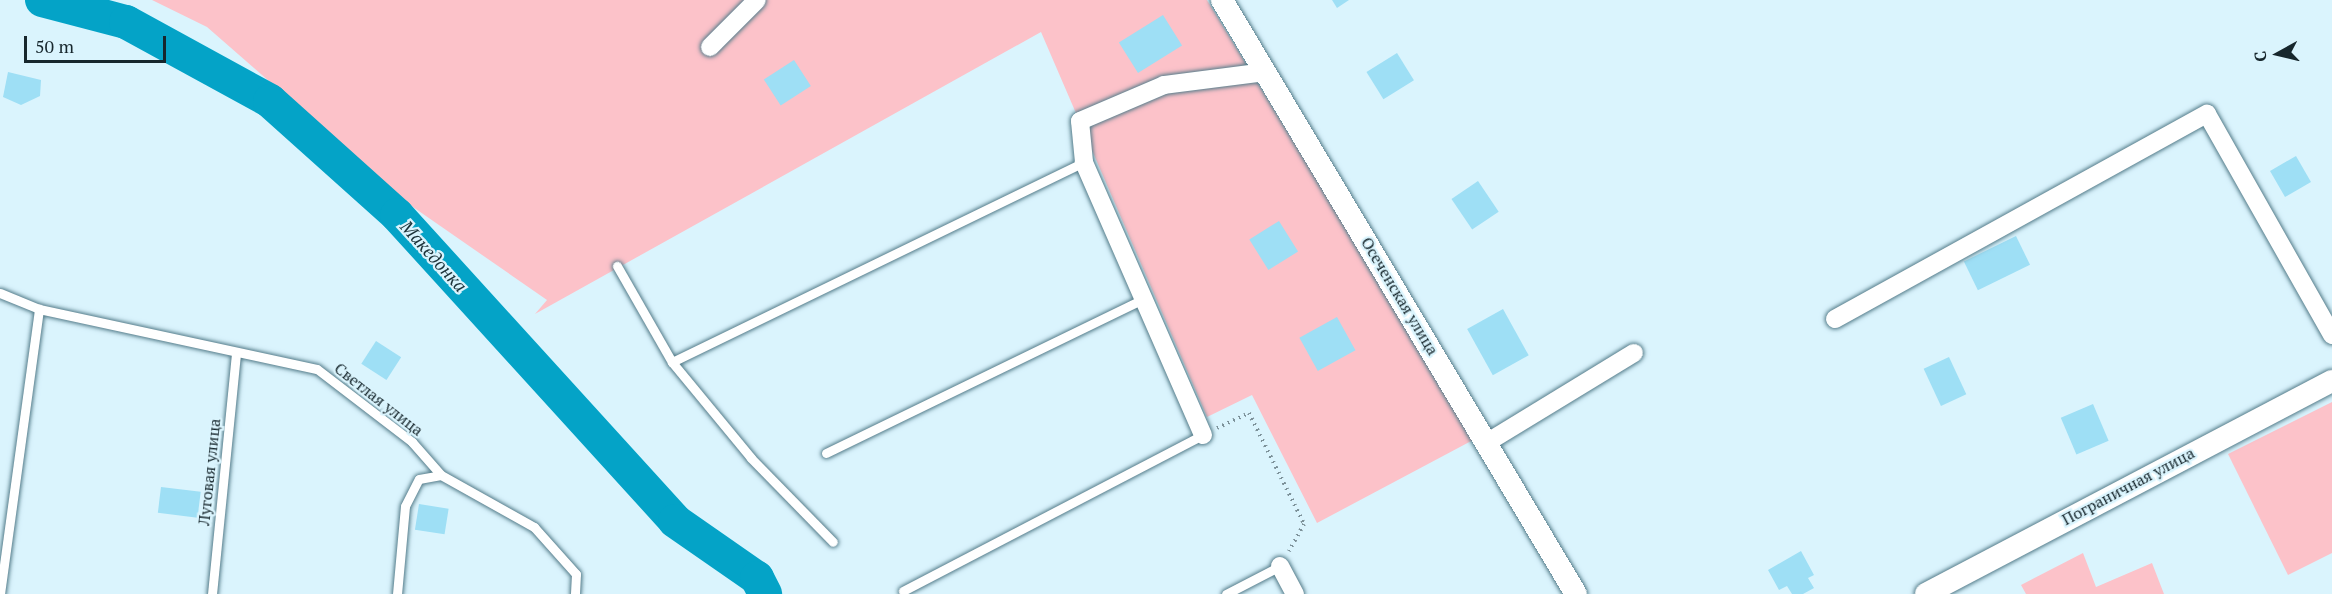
<!DOCTYPE html>
<html>
<head>
<meta charset="utf-8">
<style>
  body { margin:0 }
  #map { position:relative; width:2332px; height:594px; overflow:hidden; background:#daf4fd; font-family:"PT Serif",serif }
  div>[style] { position:absolute }
  [style*='--x'] { left:calc(var(--x)*1px); top:calc(var(--y)*1px); width:calc(var(--w)*1px); rotate:calc(var(--a)*1deg) }
  .green>* { inset:0; background:#fcc2c9 }
  .river>* { height:34px; margin:-17px; padding:0 17px; transform-origin:17px; border-radius:17px; background:#04a3c7 }
  .building>* { inset:0; background:#9edff5; transform-origin:0 0 }
  .path>* { height:4px; margin-top:-2px; transform-origin:0; background:repeating-linear-gradient(90deg,#7c9199 0 1.5px,transparent 0 6px) }
  .roads { filter:drop-shadow(0 0 2px #547c8a) drop-shadow(0 0 2px #547c8a) }
  .service>* { height:9px; margin:-4.5px; padding:0 4.5px; transform-origin:4.5px; border-radius:4.5px; background:#fff }
  .minor>* { height:18px; margin:-9px; padding:0 9px; transform-origin:9px; border-radius:9px; background:#fff }
  .tertiary>* { height:22px; margin:-11px; padding:0 11px; transform-origin:11px; border-radius:11px; background:#fff }
  span { translate:-50% -50%; white-space:nowrap; text-align:center; line-height:1.15; -webkit-text-stroke:4.5px #daf4fd; paint-order:stroke }
  .street-label { font-size:16px; color:#17272d }
  .water-label { font-size:18px; color:#1c3239; font-style:italic }
  .north { position:absolute; left:2248px; top:24px; width:60px; height:60px; -webkit-text-stroke:4px #daf4fd; paint-order:stroke; rotate:262deg; font-size:16px; font-weight:700; line-height:24px; text-align:center; color:#17272d }
  .north::after { content:''; display:block; margin:auto; width:21px; height:27px; background:#17272d; clip-path:polygon(50% 0,100% 100%,50% 72%,0 100%) }
  .scale { position:absolute; left:24px; top:36px; width:142px; height:27px; box-sizing:border-box; border:3px solid #17272d; border-top:0; padding-left:8px; font-size:18px; line-height:21px; white-space:nowrap; color:#17272d; -webkit-text-stroke:4px #daf4fd; paint-order:stroke }
</style>
</head>
<body>
<div id="map">
  <div class="green">
    <div style="clip-path:polygon(152px 0,1207px 0,1475px 439px,1317px 523px,1252px 395px,1207px 417px,1041px 32px,535px 314px,547px 300px,413px 207px,207px 27px)"></div>
    <div style="clip-path:polygon(2332px 402px,2332px 553px,2288px 575px,2228px 454px)"></div>
    <div style="clip-path:polygon(2083px 553px,2096px 587px,2152px 563px,2164px 594px,2026px 594px,2021px 585px)"></div>
  </div>
  <div class="river">
    <div style="--x:42;--y:0;--w:87;--a:14.7"></div>
    <div style="--x:126;--y:22;--w:164;--a:28.7"></div>
    <div style="--x:270;--y:101;--w:171;--a:41.9"></div>
    <div style="--x:397;--y:215;--w:413;--a:47.7"></div>
    <div style="--x:675;--y:521;--w:100;--a:34.8"></div>
    <div style="--x:757;--y:578;--w:18;--a:63"></div>
  </div>
  <div class="building">
    <div style="clip-path:polygon(1332px 0,1349px 0,1337px 8px)"></div>
    <div style="left:1163px;top:15px;width:36px;height:52px;rotate:58deg"></div>
    <div style="left:1397px;top:53px;width:32px;height:36px;rotate:58deg"></div>
    <div style="left:794px;top:60px;width:31px;height:36px;rotate:57deg"></div>
    <div style="clip-path:polygon(8px 72px,41px 80px,40px 96px,21px 105px,3px 97px)"></div>
    <div style="left:2296px;top:156px;width:30px;height:30px;rotate:60deg"></div>
    <div style="left:1478px;top:181px;width:37px;height:32px;rotate:56deg"></div>
    <div style="left:1279px;top:221px;width:36px;height:35px;rotate:58deg"></div>
    <div style="left:2016px;top:236px;width:32px;height:58px;rotate:64deg"></div>
    <div style="left:1503px;top:309px;width:53px;height:41px;rotate:61deg"></div>
    <div style="left:1337px;top:317px;width:38px;height:43px;rotate:61deg"></div>
    <div style="left:376px;top:341px;width:30px;height:27px;rotate:33deg"></div>
    <div style="left:1949px;top:357px;width:41px;height:28px;rotate:65deg"></div>
    <div style="left:2093px;top:404px;width:40px;height:35px;rotate:67deg"></div>
    <div style="left:161px;top:487px;width:40px;height:26px;rotate:7deg"></div>
    <div style="left:419px;top:504px;width:30px;height:26px;rotate:9deg"></div>
    <div style="clip-path:polygon(1801px 551px,1814px 575px,1808px 578px,1814px 588px,1803px 594px,1792px 594px,1787px 586px,1779px 590px,1768px 570px)"></div>
  </div>
  <div class="path">
    <div style="--x:1217;--y:428;--w:35;--a:-25"></div>
    <div style="--x:1249;--y:413;--w:124;--a:63.6"></div>
    <div style="--x:1304;--y:524;--w:31;--a:119"></div>
  </div>
  <div class="roads">
    <div class="service">
      <div style="--x:617;--y:266;--w:111;--a:60.2"></div>
      <div style="--x:672;--y:362;--w:124;--a:50.5"></div>
      <div style="--x:751;--y:458;--w:117;--a:45.7"></div>
      <div style="--x:0;--y:293;--w:42;--a:22.3"></div>
      <div style="--x:39;--y:309;--w:284;--a:12.2"></div>
      <div style="--x:317;--y:369;--w:120;--a:37.5"></div>
      <div style="--x:412;--y:442;--w:44;--a:48.7"></div>
      <div style="--x:441;--y:475;--w:107;--a:29.2"></div>
      <div style="--x:534;--y:527;--w:63;--a:48.2"></div>
      <div style="--x:576;--y:574;--w:20;--a:93"></div>
      <div style="--x:672;--y:362;--w:458;--a:-25.9"></div>
      <div style="--x:826;--y:453;--w:352;--a:-25.9"></div>
      <div style="--x:903;--y:591;--w:338;--a:-27.5"></div>
      <div style="--x:0;--y:594;--w:288;--a:-82.2"></div>
      <div style="--x:212;--y:594;--w:243;--a:-84.3"></div>
      <div style="--x:397;--y:594;--w:88;--a:-84.8"></div>
      <div style="--x:405;--y:506;--w:30;--a:-63"></div>
      <div style="--x:419;--y:479;--w:22;--a:-10"></div>
      <div style="--x:1226;--y:594;--w:61;--a:-27.4"></div>
    </div>
    <div class="minor">
      <div style="--x:710;--y:47;--w:66;--a:-45"></div>
      <div style="--x:1835;--y:319;--w:425;--a:-28.9"></div>
      <div style="--x:2207;--y:114;--w:254;--a:60.5"></div>
      <div style="--x:1203;--y:435;--w:298;--a:-113.6"></div>
      <div style="--x:1084;--y:162;--w:41;--a:-95.6"></div>
      <div style="--x:1080;--y:121;--w:91;--a:-23.2"></div>
      <div style="--x:1164;--y:85;--w:103;--a:-7.3"></div>
      <div style="--x:1488;--y:442;--w:171;--a:-31.4"></div>
      <div style="--x:1280;--y:566;--w:32;--a:62"></div>
    </div>
    <div class="tertiary">
      <div style="--x:1222;--y:0;--w:691;--a:59.21"></div>
      <div style="--x:1926;--y:594;--w:458;--a:-27.7"></div>
    </div>
  </div>
  <div class="street-label">
    <span style="left:1400px;top:296px;rotate:59deg">Осеченская улица</span>
    <span style="left:379px;top:399px;rotate:38deg">Светлая улица</span>
    <span style="left:209px;top:472px;rotate:-84deg">Луговая улица</span>
    <span style="left:2128px;top:486px;rotate:-28deg">Пограничная улица</span>
  </div>
  <div class="water-label">
    <span style="left:434px;top:256px;rotate:48deg">Македонка</span>
  </div>
  <div class="north">С</div>
  <div class="scale">50 m</div>
</div>
</body>
</html>
